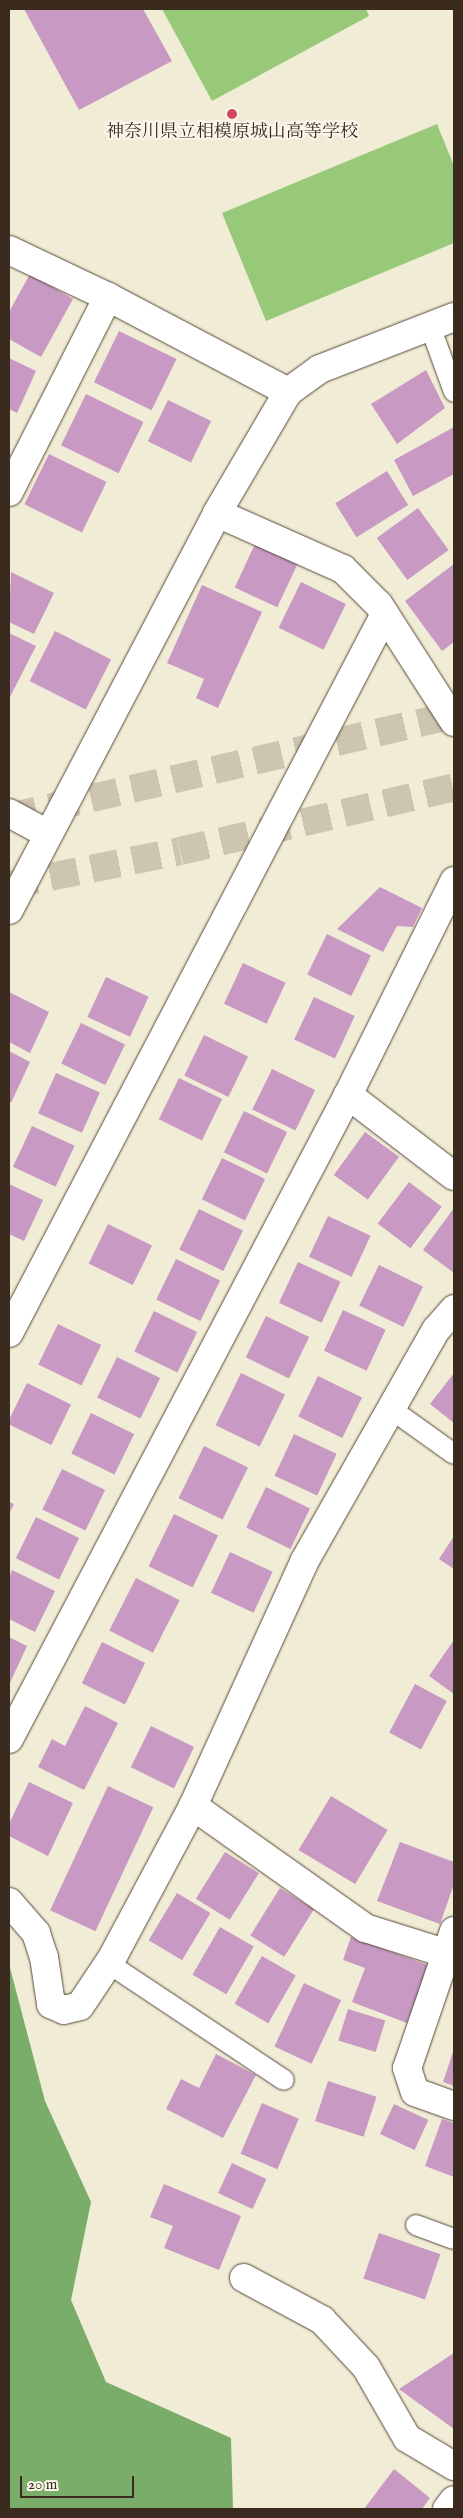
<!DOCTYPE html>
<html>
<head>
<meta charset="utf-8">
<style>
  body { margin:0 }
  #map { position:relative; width:463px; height:2518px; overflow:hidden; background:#f1ecd5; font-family:"IM FELL English","Noto Serif JP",serif }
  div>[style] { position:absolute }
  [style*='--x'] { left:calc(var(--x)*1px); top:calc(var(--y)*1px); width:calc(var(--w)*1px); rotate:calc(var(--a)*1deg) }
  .green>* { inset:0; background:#98c979 }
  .forest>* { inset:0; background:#7aad69 }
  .building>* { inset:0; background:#c799c3; transform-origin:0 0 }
  .highway-tunnel>* { height:28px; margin-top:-14px; transform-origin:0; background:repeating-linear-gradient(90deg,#cdc5b0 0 28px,transparent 0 42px) }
  .roads { filter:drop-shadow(0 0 1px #564739) drop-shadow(0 0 1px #564739) }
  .lane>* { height:20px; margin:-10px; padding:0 10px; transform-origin:10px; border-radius:10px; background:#fff }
  .street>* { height:28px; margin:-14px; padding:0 14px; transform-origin:14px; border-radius:14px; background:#fff }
  .dots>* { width:14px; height:14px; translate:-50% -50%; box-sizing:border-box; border:2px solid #fbf7ec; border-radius:50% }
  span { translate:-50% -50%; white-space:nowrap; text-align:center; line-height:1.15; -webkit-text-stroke:4px #fbf7ec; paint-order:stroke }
  .poi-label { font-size:18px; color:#3b2a1e }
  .frame { position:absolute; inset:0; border:10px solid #3b2a1e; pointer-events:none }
  .scale { position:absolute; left:20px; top:2476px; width:114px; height:22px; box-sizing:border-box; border:2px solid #3b2a1e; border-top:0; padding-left:6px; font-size:15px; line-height:18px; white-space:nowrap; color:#3b2a1e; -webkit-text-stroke:4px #fbf7ec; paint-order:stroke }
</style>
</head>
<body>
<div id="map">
  <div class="green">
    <div style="clip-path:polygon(162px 9px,366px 9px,369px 16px,212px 101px)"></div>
    <div style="clip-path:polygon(437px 124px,454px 166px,454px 243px,266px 321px,222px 213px)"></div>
  </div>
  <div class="forest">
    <div style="clip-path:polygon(9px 1964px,45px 2101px,91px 2202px,71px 2300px,106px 2382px,231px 2438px,233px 2509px,9px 2509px)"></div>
  </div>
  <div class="building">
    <div style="clip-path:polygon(24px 9px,143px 9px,172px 61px,79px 110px)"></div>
    <div style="clip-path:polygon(30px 274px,73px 299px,41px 357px,9px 339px,9px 312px)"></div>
    <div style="left:119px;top:331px;width:64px;height:57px;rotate:26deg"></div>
    <div style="clip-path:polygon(9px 358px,36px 371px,17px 413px,9px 409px)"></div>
    <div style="clip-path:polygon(426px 370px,445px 408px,397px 444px,371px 404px)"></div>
    <div style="left:86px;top:394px;width:64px;height:57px;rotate:26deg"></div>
    <div style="left:168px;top:400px;width:48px;height:46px;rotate:26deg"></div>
    <div style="clip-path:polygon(454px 427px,454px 474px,413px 496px,394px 460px)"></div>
    <div style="left:49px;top:454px;width:64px;height:56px;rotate:26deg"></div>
    <div style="left:387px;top:471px;width:40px;height:61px;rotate:58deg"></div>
    <div style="left:418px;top:508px;width:52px;height:51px;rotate:54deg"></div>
    <div style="left:255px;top:544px;width:47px;height:48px;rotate:25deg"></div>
    <div style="clip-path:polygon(454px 564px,454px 642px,442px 651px,405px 601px)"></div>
    <div style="clip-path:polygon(11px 572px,54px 593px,34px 634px,9px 622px)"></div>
    <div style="left:301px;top:582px;width:50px;height:51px;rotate:26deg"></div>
    <div style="clip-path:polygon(202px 585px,262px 612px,218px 708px,196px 698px,204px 679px,167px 663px)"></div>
    <div style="left:55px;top:631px;width:63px;height:56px;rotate:27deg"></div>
    <div style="clip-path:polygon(9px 633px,36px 646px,10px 697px,9px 696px)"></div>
    <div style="clip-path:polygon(380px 887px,422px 908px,413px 927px,397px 926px,383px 952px,337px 929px)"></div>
    <div style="left:327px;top:934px;width:49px;height:45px;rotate:26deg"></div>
    <div style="left:243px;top:963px;width:47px;height:45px;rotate:25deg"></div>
    <div style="left:106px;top:977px;width:47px;height:44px;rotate:25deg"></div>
    <div style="clip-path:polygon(9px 992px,49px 1012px,30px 1053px,9px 1042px)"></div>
    <div style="left:314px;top:997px;width:45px;height:47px;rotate:25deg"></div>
    <div style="left:81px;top:1023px;width:49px;height:45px;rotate:26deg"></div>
    <div style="left:204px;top:1035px;width:49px;height:45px;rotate:26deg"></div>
    <div style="clip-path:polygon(9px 1051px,30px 1062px,11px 1103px,9px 1101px)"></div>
    <div style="left:272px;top:1069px;width:48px;height:45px;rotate:26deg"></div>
    <div style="left:56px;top:1073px;width:48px;height:44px;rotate:24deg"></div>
    <div style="left:179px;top:1078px;width:48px;height:46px;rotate:26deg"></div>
    <div style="left:244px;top:1111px;width:48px;height:46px;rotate:26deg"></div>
    <div style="left:32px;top:1126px;width:47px;height:45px;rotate:25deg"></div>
    <div style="left:365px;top:1132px;width:42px;height:53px;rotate:36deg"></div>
    <div style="left:222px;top:1158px;width:48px;height:46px;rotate:26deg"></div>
    <div style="left:409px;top:1182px;width:41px;height:52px;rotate:37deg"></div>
    <div style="clip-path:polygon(9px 1184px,43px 1200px,24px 1241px,9px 1234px)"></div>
    <div style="clip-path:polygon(454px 1208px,454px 1273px,423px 1250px)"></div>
    <div style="left:199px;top:1209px;width:49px;height:45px;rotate:26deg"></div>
    <div style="left:328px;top:1216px;width:47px;height:45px;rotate:25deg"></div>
    <div style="left:108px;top:1224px;width:49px;height:44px;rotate:26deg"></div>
    <div style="left:176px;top:1259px;width:49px;height:45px;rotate:26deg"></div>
    <div style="left:298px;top:1262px;width:47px;height:45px;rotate:25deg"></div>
    <div style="left:379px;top:1265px;width:49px;height:45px;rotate:26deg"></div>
    <div style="left:343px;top:1310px;width:47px;height:45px;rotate:25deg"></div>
    <div style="left:154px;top:1311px;width:48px;height:45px;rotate:26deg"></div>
    <div style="left:266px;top:1316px;width:48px;height:46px;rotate:26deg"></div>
    <div style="left:58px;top:1324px;width:48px;height:45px;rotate:26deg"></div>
    <div style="left:117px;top:1357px;width:48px;height:45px;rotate:26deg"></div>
    <div style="left:241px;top:1373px;width:49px;height:58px;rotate:26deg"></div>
    <div style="clip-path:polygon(454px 1373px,454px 1423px,430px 1404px)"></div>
    <div style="left:318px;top:1376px;width:49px;height:45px;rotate:26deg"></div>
    <div style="left:27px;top:1383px;width:49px;height:45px;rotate:26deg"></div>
    <div style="left:91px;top:1413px;width:48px;height:45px;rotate:26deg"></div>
    <div style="left:294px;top:1434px;width:47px;height:46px;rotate:25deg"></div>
    <div style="left:204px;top:1446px;width:49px;height:58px;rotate:26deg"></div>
    <div style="left:62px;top:1469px;width:48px;height:45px;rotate:26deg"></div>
    <div style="left:266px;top:1487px;width:49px;height:45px;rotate:26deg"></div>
    <div style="clip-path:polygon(9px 1502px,14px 1504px,9px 1514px)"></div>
    <div style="left:174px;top:1514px;width:49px;height:58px;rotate:26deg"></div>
    <div style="left:36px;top:1517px;width:48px;height:46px;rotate:26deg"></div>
    <div style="clip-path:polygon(454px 1536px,454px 1569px,439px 1559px)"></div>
    <div style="left:230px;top:1552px;width:47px;height:45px;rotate:25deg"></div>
    <div style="clip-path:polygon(12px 1570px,55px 1591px,35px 1632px,9px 1619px,9px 1578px)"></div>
    <div style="left:136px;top:1578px;width:49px;height:59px;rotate:27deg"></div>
    <div style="clip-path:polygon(9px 1637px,27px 1646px,9px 1685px)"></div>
    <div style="clip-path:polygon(454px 1640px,454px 1694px,429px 1676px)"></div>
    <div style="left:102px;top:1642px;width:48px;height:46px;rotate:26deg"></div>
    <div style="left:415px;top:1684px;width:36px;height:55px;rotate:28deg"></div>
    <div style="clip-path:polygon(85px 1706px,118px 1723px,84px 1790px,38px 1767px,52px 1739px,65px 1746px)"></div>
    <div style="left:151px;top:1726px;width:48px;height:46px;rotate:26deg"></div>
    <div style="clip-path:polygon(29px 1782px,73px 1803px,48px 1856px,9px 1836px,9px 1824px)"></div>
    <div style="left:108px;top:1786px;width:50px;height:137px;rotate:25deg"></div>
    <div style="left:331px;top:1796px;width:66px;height:63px;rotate:31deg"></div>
    <div style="clip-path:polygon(400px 1842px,454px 1862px,454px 1884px,440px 1924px,377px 1901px)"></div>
    <div style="left:225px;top:1852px;width:40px;height:55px;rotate:32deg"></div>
    <div style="left:280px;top:1888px;width:40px;height:56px;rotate:32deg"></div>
    <div style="left:177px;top:1893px;width:39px;height:55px;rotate:31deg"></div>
    <div style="left:220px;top:1927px;width:39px;height:55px;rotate:30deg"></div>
    <div style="clip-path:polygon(351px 1937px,428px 1965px,407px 2023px,352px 2002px,365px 1968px,343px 1960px)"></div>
    <div style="left:262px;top:1956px;width:39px;height:55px;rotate:30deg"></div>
    <div style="left:304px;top:1983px;width:41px;height:70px;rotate:25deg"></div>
    <div style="left:348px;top:2009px;width:39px;height:33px;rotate:17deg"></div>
    <div style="clip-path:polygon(454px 2049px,454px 2086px,443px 2082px)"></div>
    <div style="clip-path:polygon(216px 2054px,256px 2075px,223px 2138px,166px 2109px,181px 2079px,199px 2088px)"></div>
    <div style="left:328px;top:2081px;width:51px;height:42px;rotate:18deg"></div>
    <div style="left:262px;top:2103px;width:40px;height:55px;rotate:23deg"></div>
    <div style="left:394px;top:2104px;width:38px;height:33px;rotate:25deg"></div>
    <div style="clip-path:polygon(442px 2119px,454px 2123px,454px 2177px,425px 2166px)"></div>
    <div style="left:232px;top:2163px;width:38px;height:33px;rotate:25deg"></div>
    <div style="clip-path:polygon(164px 2184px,241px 2216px,219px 2270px,164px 2248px,173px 2226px,150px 2217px)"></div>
    <div style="left:379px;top:2233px;width:65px;height:48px;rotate:19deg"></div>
    <div style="clip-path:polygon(454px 2353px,454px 2429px,399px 2389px)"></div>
    <div style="clip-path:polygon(394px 2469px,430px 2498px,422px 2509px,364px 2509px)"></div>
  </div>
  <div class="highway-tunnel">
    <div style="--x:9;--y:817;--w:457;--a:-12.9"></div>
    <div style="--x:9;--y:885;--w:174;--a:-11.2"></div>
    <div style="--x:180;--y:851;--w:281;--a:-13.1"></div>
  </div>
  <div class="roads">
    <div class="lane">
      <div style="--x:430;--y:326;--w:70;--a:70"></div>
      <div style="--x:391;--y:1409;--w:77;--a:35.5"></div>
      <div style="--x:108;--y:1963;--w:211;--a:33.6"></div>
      <div style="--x:416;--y:2225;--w:40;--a:20.2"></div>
    </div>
    <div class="street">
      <div style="--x:9;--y:250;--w:110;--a:25.4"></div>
      <div style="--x:108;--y:297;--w:204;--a:27.8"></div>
      <div style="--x:9;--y:492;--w:219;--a:-63.1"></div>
      <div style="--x:217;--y:513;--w:138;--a:24"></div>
      <div style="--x:343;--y:569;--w:51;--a:45"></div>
      <div style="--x:379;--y:605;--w:139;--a:57.3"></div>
      <div style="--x:9;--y:813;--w:44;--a:28.3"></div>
      <div style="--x:9;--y:910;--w:448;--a:-62.3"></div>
      <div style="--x:217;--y:513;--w:140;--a:-59.6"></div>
      <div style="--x:288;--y:392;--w:39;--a:-36"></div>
      <div style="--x:320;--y:369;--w:144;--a:-21.2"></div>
      <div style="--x:348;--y:1095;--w:133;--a:37.4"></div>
      <div style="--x:9;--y:1333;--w:811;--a:-62.39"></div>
      <div style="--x:9;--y:1739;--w:728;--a:-62.24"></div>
      <div style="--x:348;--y:1095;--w:239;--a:-63.6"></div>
      <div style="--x:193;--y:1806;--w:211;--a:35.3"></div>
      <div style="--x:365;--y:1928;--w:93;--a:17.5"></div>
      <div style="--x:9;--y:1902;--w:41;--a:48.9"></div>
      <div style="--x:36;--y:1933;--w:25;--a:72"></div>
      <div style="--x:44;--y:1957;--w:48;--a:81.5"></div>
      <div style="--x:51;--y:2004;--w:14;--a:25"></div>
      <div style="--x:64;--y:2010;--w:16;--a:-14"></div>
      <div style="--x:80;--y:2006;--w:58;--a:-56.3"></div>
      <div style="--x:112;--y:1958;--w:172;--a:-61.9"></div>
      <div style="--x:193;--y:1806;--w:268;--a:-65.5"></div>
      <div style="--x:304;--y:1562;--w:267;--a:-60.4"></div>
      <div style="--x:436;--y:1330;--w:28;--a:-49"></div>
      <div style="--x:454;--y:1931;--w:145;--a:108.9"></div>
      <div style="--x:407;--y:2068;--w:25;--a:72"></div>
      <div style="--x:415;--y:2092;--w:41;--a:19.7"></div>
      <div style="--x:244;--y:2278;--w:89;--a:28.3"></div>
      <div style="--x:322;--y:2320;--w:64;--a:46.9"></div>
      <div style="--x:366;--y:2367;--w:82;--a:60"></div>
      <div style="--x:407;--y:2438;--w:55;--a:30.8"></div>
      <div style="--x:447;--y:2509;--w:11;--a:-52"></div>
    </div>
  </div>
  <div class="dots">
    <div style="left:232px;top:114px;background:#d1495b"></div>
  </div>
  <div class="poi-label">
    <span style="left:232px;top:133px">神奈川県立相模原城山高等学校</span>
  </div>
  <div class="frame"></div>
  <div class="scale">20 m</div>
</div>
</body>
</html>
